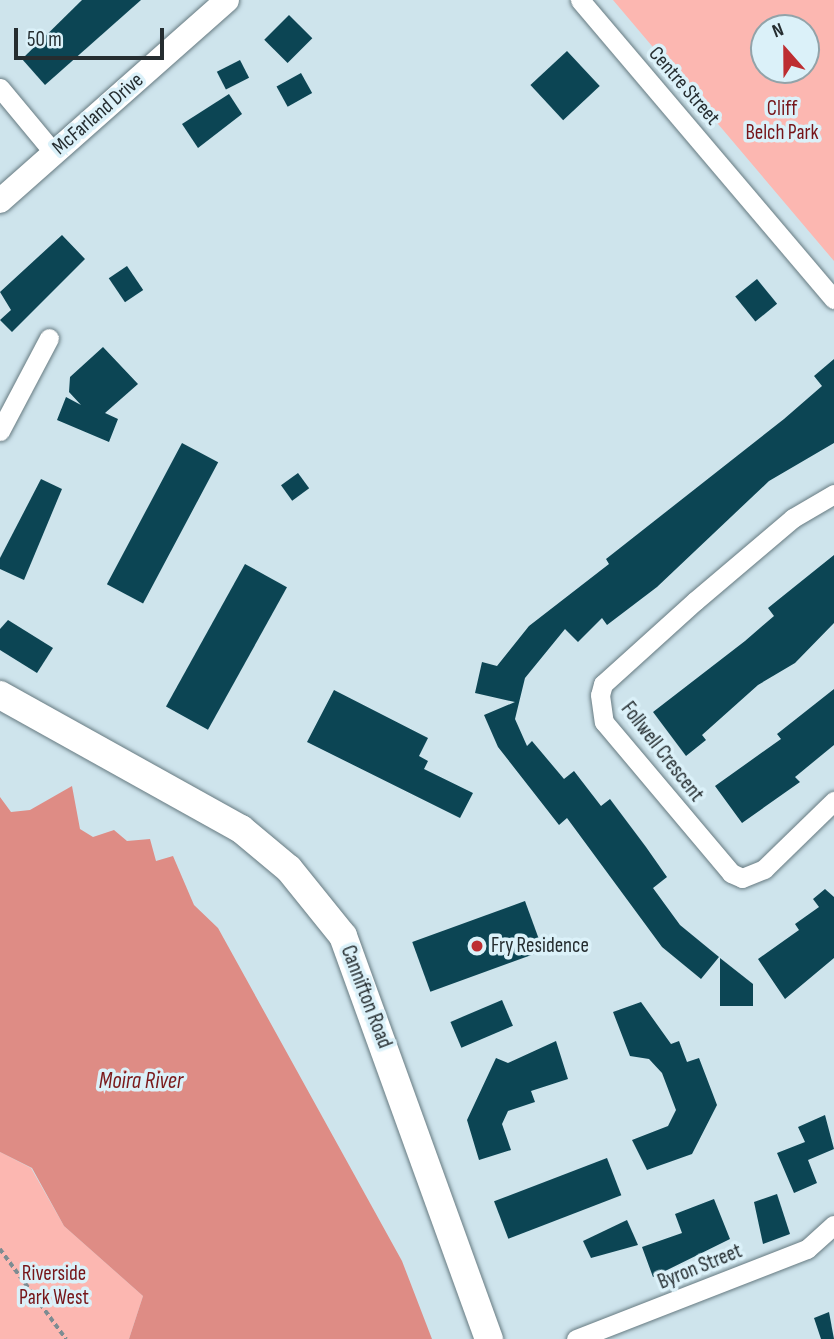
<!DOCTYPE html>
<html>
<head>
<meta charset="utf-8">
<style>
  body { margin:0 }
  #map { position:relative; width:834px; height:1339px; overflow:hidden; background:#cee4ec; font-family:"Sofia Sans Condensed",sans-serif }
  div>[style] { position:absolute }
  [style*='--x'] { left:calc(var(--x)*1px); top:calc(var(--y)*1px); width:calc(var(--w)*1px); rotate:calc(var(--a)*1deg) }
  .green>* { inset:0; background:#fcb7b1 }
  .water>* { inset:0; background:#de8c85 }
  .building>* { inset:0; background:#0c4554; transform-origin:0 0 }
  .path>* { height:3.5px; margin-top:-1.75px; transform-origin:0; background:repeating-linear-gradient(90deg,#7d8c92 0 5px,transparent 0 8.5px) }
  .roads { filter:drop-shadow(0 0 2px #667a81) drop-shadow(0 0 2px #667a81) }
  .minor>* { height:19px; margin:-9.5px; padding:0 9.5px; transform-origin:9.5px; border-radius:9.5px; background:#fff }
  .tertiary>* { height:24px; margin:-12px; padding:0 12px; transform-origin:12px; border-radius:12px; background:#fff }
  .secondary>* { height:28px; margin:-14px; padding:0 14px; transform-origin:14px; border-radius:14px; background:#fff }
  .dots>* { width:19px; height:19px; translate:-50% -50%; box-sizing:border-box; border:4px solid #dbf1f9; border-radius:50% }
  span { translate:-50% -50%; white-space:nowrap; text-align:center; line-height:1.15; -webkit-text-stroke:7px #dbf1f9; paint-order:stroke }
  .street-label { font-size:21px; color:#252d30 }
  .park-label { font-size:21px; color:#761519 }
  .poi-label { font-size:21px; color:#252d30 }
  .left { translate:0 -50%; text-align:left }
  .water-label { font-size:23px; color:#7a1a1c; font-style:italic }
  .north { position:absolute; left:750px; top:14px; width:70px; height:70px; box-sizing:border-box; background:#dbf1f9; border:2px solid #92a3a9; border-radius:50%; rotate:339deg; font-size:19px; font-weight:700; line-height:28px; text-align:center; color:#252d30 }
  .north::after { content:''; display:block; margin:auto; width:24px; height:32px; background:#bd2d31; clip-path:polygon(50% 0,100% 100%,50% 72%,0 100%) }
  .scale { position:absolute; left:14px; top:28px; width:150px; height:32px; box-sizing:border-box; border:4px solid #252d30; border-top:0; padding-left:9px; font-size:21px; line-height:24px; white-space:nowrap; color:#252d30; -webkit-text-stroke:5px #dbf1f9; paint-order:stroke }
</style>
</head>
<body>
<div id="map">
  <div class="green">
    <div style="clip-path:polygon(evenodd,613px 0,834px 0,834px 261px,613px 0,764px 28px,806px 28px,806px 70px,764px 70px,764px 28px)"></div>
    <div style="clip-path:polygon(0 1152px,31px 1168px,64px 1226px,143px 1296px,129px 1339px,0 1339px)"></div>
  </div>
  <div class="water">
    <div style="clip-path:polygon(72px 786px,80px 829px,93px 837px,114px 830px,127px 841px,150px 839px,156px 861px,173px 856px,194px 905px,218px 928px,402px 1261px,432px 1339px,129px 1339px,143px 1296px,64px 1226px,32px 1168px,0 1152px,0 797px,11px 812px,30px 810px)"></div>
  </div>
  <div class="building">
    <div style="clip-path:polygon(82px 0,141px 0,45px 85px,22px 59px)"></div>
    <div style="left:289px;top:15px;width:33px;height:35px;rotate:45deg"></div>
    <div style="left:567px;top:51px;width:48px;height:50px;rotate:47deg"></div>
    <div style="left:240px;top:60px;width:20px;height:26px;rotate:63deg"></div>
    <div style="left:301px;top:73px;width:23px;height:28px;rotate:61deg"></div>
    <div style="clip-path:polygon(229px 94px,242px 114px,198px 148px,182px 124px)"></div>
    <div style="clip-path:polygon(62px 235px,85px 259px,12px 332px,0 320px,11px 310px,0 292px)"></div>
    <div style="left:127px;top:266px;width:29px;height:22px;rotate:56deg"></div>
    <div style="left:757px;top:279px;width:32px;height:28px;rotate:51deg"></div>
    <div style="clip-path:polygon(103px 347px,138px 384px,105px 413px,118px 419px,109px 442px,57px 420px,66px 397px,81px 405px,69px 392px,70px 377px)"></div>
    <div style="clip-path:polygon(834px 359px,834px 443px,769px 481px,657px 587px,607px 625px,602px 618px,578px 642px,565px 629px,525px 678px,515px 719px,527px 746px,532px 741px,564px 779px,574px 771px,601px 806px,610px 799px,646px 847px,667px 877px,653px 888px,680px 925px,719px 957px,701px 979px,662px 947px,567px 818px,559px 825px,498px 747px,484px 715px,515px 702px,475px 693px,482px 662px,497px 666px,529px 626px,609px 564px,606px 559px,784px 419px,822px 386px,814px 376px)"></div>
    <div style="left:182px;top:443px;width:41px;height:160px;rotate:28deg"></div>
    <div style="left:298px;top:473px;width:19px;height:21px;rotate:54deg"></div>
    <div style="clip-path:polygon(41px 479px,62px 489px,24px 580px,0 569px,0 558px)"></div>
    <div style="clip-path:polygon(834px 555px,834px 623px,795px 663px,758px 685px,702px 735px,706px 740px,686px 756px,653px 712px,745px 641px,774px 616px,768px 608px)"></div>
    <div style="left:245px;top:564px;width:48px;height:163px;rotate:29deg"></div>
    <div style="clip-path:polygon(8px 620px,53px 648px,37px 673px,0 650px,0 629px)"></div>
    <div style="clip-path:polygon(834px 689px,834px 745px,795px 777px,800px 782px,742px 823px,715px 786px,781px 739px,777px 734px)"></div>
    <div style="clip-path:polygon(334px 690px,428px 738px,419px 756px,428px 761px,424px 769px,473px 793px,460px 818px,307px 742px)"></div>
    <div style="clip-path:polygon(825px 889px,834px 897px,834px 958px,785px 999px,758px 959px,799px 930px,795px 924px,819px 907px,813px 899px)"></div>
    <div style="left:525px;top:901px;width:53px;height:120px;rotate:70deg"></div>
    <div style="clip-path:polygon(720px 958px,753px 984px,753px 1006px,720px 1006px)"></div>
    <div style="left:502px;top:1000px;width:28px;height:56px;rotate:67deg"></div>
    <div style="clip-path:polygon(641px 1002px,671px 1044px,679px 1041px,687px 1062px,699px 1058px,717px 1105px,692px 1154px,647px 1170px,632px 1140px,668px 1126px,676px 1110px,662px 1073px,649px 1059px,630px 1056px,613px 1012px)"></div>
    <div style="clip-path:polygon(556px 1041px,568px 1079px,531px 1091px,535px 1102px,508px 1111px,502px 1124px,511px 1150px,479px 1160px,467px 1120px,496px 1058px,508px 1063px)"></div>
    <div style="clip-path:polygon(825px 1115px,834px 1149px,808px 1160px,817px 1183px,794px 1193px,777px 1153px,805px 1142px,798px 1127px)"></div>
    <div style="left:607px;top:1158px;width:40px;height:121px;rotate:69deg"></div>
    <div style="clip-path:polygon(777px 1194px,790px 1234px,763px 1244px,754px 1202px)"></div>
    <div style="clip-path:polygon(714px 1199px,730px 1239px,653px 1277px,642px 1247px,682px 1233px,675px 1214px)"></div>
    <div style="clip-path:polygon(627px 1220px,638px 1245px,591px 1258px,583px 1241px)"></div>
    <div style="clip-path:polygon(829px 1312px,834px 1339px,821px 1339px,814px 1318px)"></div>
  </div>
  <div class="path">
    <div style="--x:0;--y:1249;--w:112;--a:53.7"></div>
  </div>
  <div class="roads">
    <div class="minor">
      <div style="--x:580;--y:0;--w:392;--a:49.7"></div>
      <div style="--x:0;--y:88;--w:85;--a:50.3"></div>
      <div style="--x:0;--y:431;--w:105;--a:-62.2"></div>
      <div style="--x:834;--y:494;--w:48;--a:149.7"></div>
      <div style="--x:793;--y:518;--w:128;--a:139.7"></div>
      <div style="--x:695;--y:601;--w:124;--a:137.9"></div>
      <div style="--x:603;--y:684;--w:11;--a:105"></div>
      <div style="--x:600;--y:695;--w:27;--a:82"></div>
      <div style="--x:604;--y:722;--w:197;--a:49.9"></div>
      <div style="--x:731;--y:873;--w:12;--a:24"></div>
      <div style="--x:742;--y:878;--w:24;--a:-22"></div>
      <div style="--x:764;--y:869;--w:98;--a:-44.2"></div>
      <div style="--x:576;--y:1339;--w:248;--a:-21.3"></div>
      <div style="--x:807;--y:1249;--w:36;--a:-42"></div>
    </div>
    <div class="tertiary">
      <div style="--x:0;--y:201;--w:303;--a:-41.5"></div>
    </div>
    <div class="secondary">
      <div style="--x:0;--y:695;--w:276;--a:29.1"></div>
      <div style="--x:241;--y:829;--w:62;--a:39.8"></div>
      <div style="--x:289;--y:869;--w:86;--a:51.1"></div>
      <div style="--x:343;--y:936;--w:429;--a:70.1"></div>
    </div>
  </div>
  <div class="dots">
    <div style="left:477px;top:946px;background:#bd2d31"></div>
  </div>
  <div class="street-label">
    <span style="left:684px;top:86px;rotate:49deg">Centre Street</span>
    <span style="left:98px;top:114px;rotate:-41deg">McFarland Drive</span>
    <span style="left:662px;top:752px;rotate:52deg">Follwell Crescent</span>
    <span style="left:366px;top:997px;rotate:69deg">Cannifton Road</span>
    <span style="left:700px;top:1267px;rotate:-22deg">Byron Street</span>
  </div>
  <div class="park-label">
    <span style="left:782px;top:121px">Cliff<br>Belch Park</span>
    <span style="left:54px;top:1286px">Riverside<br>Park West</span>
  </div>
  <div class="poi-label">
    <span class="left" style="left:491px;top:946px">Fry Residence</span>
  </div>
  <div class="water-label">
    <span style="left:141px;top:1081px">Moira River</span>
  </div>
  <div class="north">N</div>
  <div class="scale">50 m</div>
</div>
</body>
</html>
